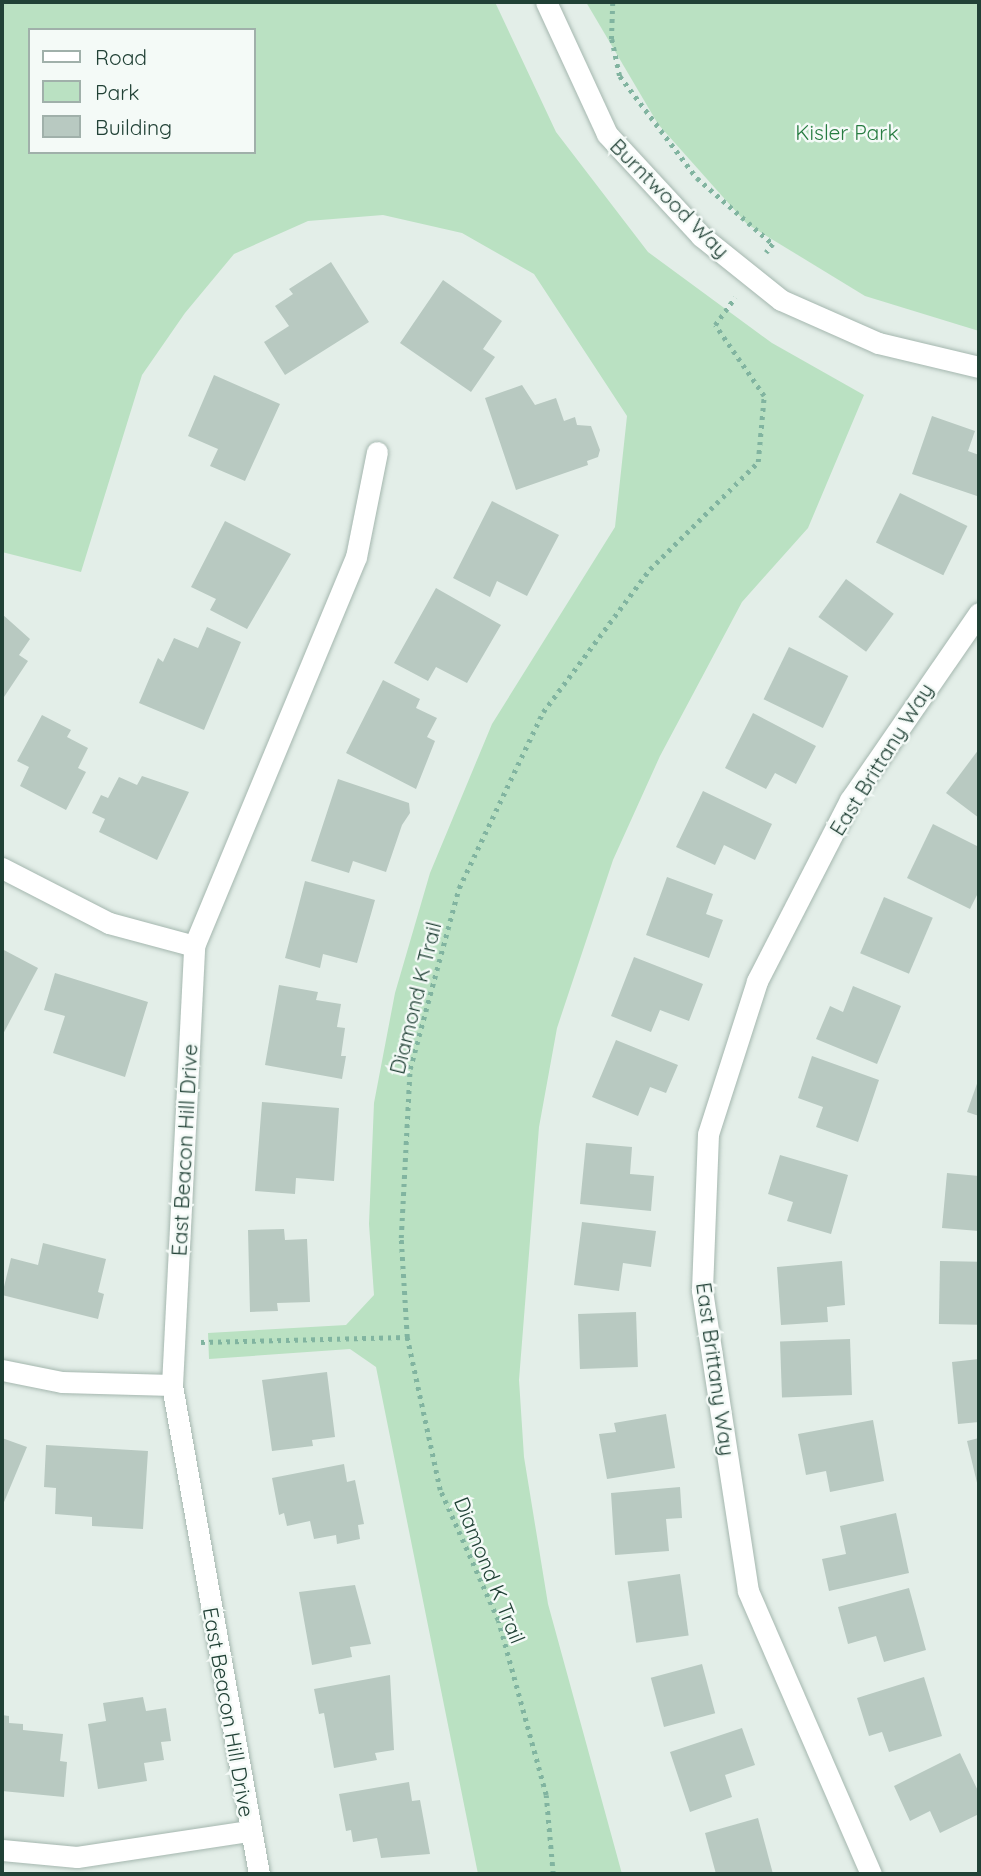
<!DOCTYPE html>
<html>
<head>
<meta charset="utf-8">
<style>
  body { margin:0 }
  #map { position:relative; width:981px; height:1876px; overflow:hidden; background:#e3eee8; font-family:Quicksand,sans-serif }
  div>[style] { position:absolute }
  [style*='--x'] { left:calc(var(--x)*1px); top:calc(var(--y)*1px); width:calc(var(--w)*1px); rotate:calc(var(--a)*1deg) }
  .green>* { inset:0; background:#bae1c2 }
  .building>* { inset:0; background:#b8c9c1; transform-origin:0 0 }
  .path>* { height:4.5px; margin-top:-2.25px; transform-origin:0; background:repeating-linear-gradient(90deg,#81b4a0 0 3.5px,transparent 0 8.5px) }
  .roads { filter:drop-shadow(0 0 2px #a5b7af) drop-shadow(0 0 2px #a5b7af) }
  .street>* { height:21px; margin:-10.5px; padding:0 10.5px; transform-origin:10.5px; border-radius:10.5px; background:#fff }
  .secondary>* { height:21px; margin:-10.5px; padding:0 10.5px; transform-origin:10.5px; border-radius:10.5px; background:#fff }
  span { translate:-50% -50%; white-space:nowrap; text-align:center; line-height:1.15; -webkit-text-stroke:5px #f4faf7; paint-order:stroke }
  .park-label { font-size:21px; color:#277c41 }
  .street-label { font-size:21px; color:#214136 }
  .frame { position:absolute; inset:0; border:4px solid #214136; pointer-events:none }
  .legend { position:absolute; left:28px; top:28px; width:228px; height:126px; box-sizing:border-box; background:#f4faf7; border:2px solid #a0b0aa; margin:0; padding:9px 12px; list-style:none; font-size:21px; color:#214136 }
  .legend li { display:flex; align-items:center; gap:14px; height:35px }
  .legend b { width:35px; border:2px solid #a0b0aa }
</style>
</head>
<body>
<div id="map">
  <div class="green">
    <div style="clip-path:polygon(evenodd,2px 2px,495px 2px,556px 132px,648px 252px,772px 343px,864px 395px,808px 528px,742px 602px,660px 756px,613px 860px,557px 1028px,539px 1127px,519px 1380px,524px 1457px,548px 1604px,622px 1874px,478px 1874px,376px 1367px,350px 1349px,209px 1359px,208px 1333px,346px 1325px,374px 1295px,369px 1224px,374px 1103px,395px 993px,430px 873px,492px 724px,615px 527px,627px 416px,534px 274px,462px 233px,383px 215px,308px 221px,234px 254px,185px 313px,142px 375px,81px 572px,2px 552px,2px 2px,30px 30px,254px 30px,254px 152px,30px 152px,30px 30px)"></div>
    <div style="clip-path:polygon(586px 2px,979px 2px,979px 331px,865px 296px,747px 224px,658px 124px)"></div>
  </div>
  <div class="building">
    <div style="clip-path:polygon(331px 262px,369px 322px,285px 375px,264px 342px,289px 326px,275px 306px,293px 294px,289px 289px)"></div>
    <div style="clip-path:polygon(443px 280px,502px 321px,483px 349px,495px 357px,471px 392px,400px 343px)"></div>
    <div style="clip-path:polygon(214px 375px,280px 404px,245px 481px,210px 466px,218px 449px,188px 436px)"></div>
    <div style="clip-path:polygon(522px 385px,535px 405px,556px 398px,564px 421px,575px 417px,577px 425px,591px 426px,600px 450px,598px 457px,587px 461px,588px 465px,516px 490px,485px 398px)"></div>
    <div style="clip-path:polygon(932px 416px,975px 431px,968px 451px,979px 455px,977px 496px,912px 474px)"></div>
    <div style="left:900px;top:493px;width:75px;height:55px;rotate:26deg"></div>
    <div style="clip-path:polygon(492px 501px,559px 535px,527px 596px,497px 581px,490px 597px,453px 578px)"></div>
    <div style="clip-path:polygon(225px 521px,291px 554px,247px 629px,210px 610px,216px 599px,191px 587px)"></div>
    <div style="left:846px;top:579px;width:59px;height:47px;rotate:36deg"></div>
    <div style="clip-path:polygon(436px 588px,501px 625px,467px 683px,436px 667px,428px 681px,394px 663px)"></div>
    <div style="clip-path:polygon(2px 614px,30px 639px,19px 655px,28px 661px,2px 700px)"></div>
    <div style="clip-path:polygon(207px 627px,241px 642px,204px 730px,139px 703px,158px 658px,163px 662px,174px 638px,198px 648px)"></div>
    <div style="left:789px;top:647px;width:66px;height:58px;rotate:26deg"></div>
    <div style="clip-path:polygon(383px 680px,420px 699px,416px 708px,437px 718px,427px 737px,435px 741px,416px 789px,346px 753px)"></div>
    <div style="clip-path:polygon(753px 713px,816px 746px,796px 784px,775px 773px,766px 789px,725px 768px)"></div>
    <div style="clip-path:polygon(42px 715px,71px 730px,67px 737px,88px 748px,78px 768px,86px 772px,66px 810px,20px 786px,29px 767px,17px 761px)"></div>
    <div style="clip-path:polygon(979px 749px,979px 818px,946px 793px)"></div>
    <div style="clip-path:polygon(142px 776px,189px 792px,157px 860px,99px 832px,105px 819px,92px 813px,101px 795px,108px 798px,119px 777px,137px 785px)"></div>
    <div style="clip-path:polygon(338px 779px,409px 803px,410px 813px,402px 825px,386px 872px,353px 861px,349px 873px,311px 861px)"></div>
    <div style="clip-path:polygon(703px 791px,772px 824px,755px 860px,724px 845px,715px 865px,676px 847px)"></div>
    <div style="clip-path:polygon(933px 824px,979px 847px,979px 891px,970px 909px,907px 878px)"></div>
    <div style="clip-path:polygon(667px 877px,713px 894px,706px 914px,723px 920px,709px 958px,646px 935px)"></div>
    <div style="clip-path:polygon(305px 881px,375px 900px,357px 963px,323px 954px,320px 968px,285px 958px)"></div>
    <div style="left:884px;top:897px;width:53px;height:61px;rotate:23deg"></div>
    <div style="clip-path:polygon(2px 949px,38px 968px,2px 1036px)"></div>
    <div style="clip-path:polygon(634px 957px,703px 984px,689px 1021px,660px 1010px,651px 1032px,611px 1016px)"></div>
    <div style="clip-path:polygon(55px 973px,148px 1002px,125px 1077px,53px 1053px,65px 1016px,44px 1010px)"></div>
    <div style="clip-path:polygon(279px 985px,318px 992px,316px 1000px,341px 1004px,337px 1027px,345px 1028px,341px 1056px,346px 1056px,342px 1079px,265px 1065px)"></div>
    <div style="clip-path:polygon(853px 986px,901px 1006px,877px 1064px,816px 1039px,830px 1006px,843px 1012px)"></div>
    <div style="clip-path:polygon(616px 1040px,678px 1065px,666px 1093px,650px 1087px,638px 1116px,592px 1097px)"></div>
    <div style="clip-path:polygon(812px 1056px,879px 1080px,858px 1142px,816px 1127px,823px 1107px,798px 1098px)"></div>
    <div style="clip-path:polygon(979px 1078px,979px 1116px,967px 1112px)"></div>
    <div style="clip-path:polygon(262px 1102px,339px 1108px,334px 1181px,296px 1178px,295px 1194px,255px 1191px)"></div>
    <div style="clip-path:polygon(586px 1143px,632px 1147px,630px 1174px,654px 1176px,651px 1211px,580px 1204px)"></div>
    <div style="clip-path:polygon(780px 1155px,848px 1175px,831px 1234px,787px 1221px,793px 1202px,768px 1194px)"></div>
    <div style="clip-path:polygon(947px 1173px,979px 1176px,979px 1231px,942px 1228px)"></div>
    <div style="clip-path:polygon(582px 1222px,656px 1231px,651px 1267px,623px 1263px,619px 1291px,574px 1285px)"></div>
    <div style="clip-path:polygon(284px 1229px,285px 1240px,307px 1239px,310px 1302px,277px 1303px,278px 1311px,250px 1312px,248px 1230px)"></div>
    <div style="clip-path:polygon(43px 1243px,106px 1259px,98px 1292px,104px 1294px,98px 1319px,2px 1295px,11px 1258px,38px 1265px)"></div>
    <div style="clip-path:polygon(842px 1261px,845px 1305px,827px 1307px,828px 1322px,781px 1325px,777px 1267px)"></div>
    <div style="left:940px;top:1261px;width:39px;height:63px;rotate:1deg"></div>
    <div style="left:636px;top:1312px;width:55px;height:58px;rotate:88deg"></div>
    <div style="left:850px;top:1339px;width:56px;height:70px;rotate:88deg"></div>
    <div style="clip-path:polygon(979px 1359px,979px 1422px,958px 1424px,952px 1362px)"></div>
    <div style="clip-path:polygon(327px 1372px,335px 1437px,312px 1440px,313px 1446px,272px 1451px,262px 1380px)"></div>
    <div style="clip-path:polygon(666px 1414px,675px 1468px,607px 1479px,599px 1434px,616px 1432px,614px 1423px)"></div>
    <div style="clip-path:polygon(873px 1420px,884px 1481px,830px 1492px,826px 1471px,806px 1475px,798px 1434px)"></div>
    <div style="clip-path:polygon(2px 1438px,27px 1447px,2px 1507px)"></div>
    <div style="clip-path:polygon(979px 1438px,979px 1487px,978px 1487px,967px 1441px)"></div>
    <div style="clip-path:polygon(46px 1445px,148px 1451px,143px 1529px,92px 1526px,92px 1517px,55px 1514px,56px 1488px,44px 1487px)"></div>
    <div style="clip-path:polygon(344px 1464px,347px 1482px,355px 1480px,364px 1524px,358px 1525px,360px 1539px,337px 1544px,336px 1535px,314px 1539px,310px 1521px,287px 1526px,284px 1513px,279px 1515px,272px 1478px)"></div>
    <div style="clip-path:polygon(680px 1487px,682px 1518px,666px 1519px,669px 1551px,615px 1555px,611px 1493px)"></div>
    <div style="clip-path:polygon(896px 1513px,909px 1573px,829px 1591px,822px 1559px,846px 1554px,840px 1526px)"></div>
    <div style="left:680px;top:1574px;width:62px;height:53px;rotate:82deg"></div>
    <div style="clip-path:polygon(355px 1585px,371px 1644px,350px 1647px,352px 1657px,312px 1665px,299px 1592px)"></div>
    <div style="clip-path:polygon(909px 1588px,926px 1650px,884px 1662px,876px 1636px,848px 1644px,838px 1607px)"></div>
    <div style="left:702px;top:1664px;width:51px;height:53px;rotate:75deg"></div>
    <div style="clip-path:polygon(390px 1675px,394px 1750px,375px 1753px,377px 1760px,334px 1768px,324px 1713px,319px 1714px,314px 1689px)"></div>
    <div style="clip-path:polygon(924px 1677px,942px 1736px,889px 1752px,882px 1732px,869px 1736px,857px 1698px)"></div>
    <div style="clip-path:polygon(143px 1697px,146px 1711px,166px 1708px,171px 1741px,161px 1742px,164px 1760px,144px 1763px,147px 1781px,98px 1789px,88px 1724px,106px 1721px,103px 1703px)"></div>
    <div style="clip-path:polygon(2px 1715px,9px 1716px,9px 1723px,23px 1724px,23px 1730px,63px 1734px,60px 1761px,67px 1762px,64px 1797px,2px 1791px)"></div>
    <div style="clip-path:polygon(742px 1728px,755px 1765px,725px 1775px,732px 1797px,690px 1812px,670px 1752px)"></div>
    <div style="clip-path:polygon(960px 1753px,979px 1793px,979px 1814px,940px 1833px,930px 1811px,910px 1821px,894px 1786px)"></div>
    <div style="clip-path:polygon(409px 1782px,412px 1801px,420px 1800px,430px 1854px,381px 1858px,377px 1838px,353px 1842px,351px 1830px,346px 1831px,339px 1794px)"></div>
    <div style="clip-path:polygon(758px 1818px,773px 1874px,716px 1874px,705px 1833px)"></div>
  </div>
  <div class="path">
    <div style="--x:613;--y:2;--w:37;--a:92"></div>
    <div style="--x:612;--y:39;--w:38;--a:78"></div>
    <div style="--x:620;--y:76;--w:128;--a:53"></div>
    <div style="--x:697;--y:178;--w:101;--a:41"></div>
    <div style="--x:773;--y:244;--w:11;--a:128"></div>
    <div style="--x:201;--y:1342;--w:206;--a:-1.4"></div>
    <div style="--x:553;--y:1874;--w:79;--a:-95.1"></div>
    <div style="--x:546;--y:1795;--w:181;--a:-105.3"></div>
    <div style="--x:498;--y:1620;--w:142;--a:-114"></div>
    <div style="--x:440;--y:1490;--w:157;--a:-102.2"></div>
    <div style="--x:407;--y:1337;--w:99;--a:-93.5"></div>
    <div style="--x:401;--y:1238;--w:169;--a:-87"></div>
    <div style="--x:410;--y:1069;--w:188;--a:-74.9"></div>
    <div style="--x:459;--y:888;--w:195;--a:-64.5"></div>
    <div style="--x:543;--y:712;--w:179;--a:-53.2"></div>
    <div style="--x:650;--y:569;--w:152;--a:-44.7"></div>
    <div style="--x:758;--y:462;--w:66;--a:-84.8"></div>
    <div style="--x:764;--y:396;--w:86;--a:-124.6"></div>
    <div style="--x:715;--y:325;--w:34;--a:-54"></div>
  </div>
  <div class="roads">
    <div class="street">
      <div style="--x:2;--y:868;--w:120;--a:27.2"></div>
      <div style="--x:109;--y:923;--w:88;--a:15.1"></div>
      <div style="--x:2;--y:1370;--w:61;--a:11.3"></div>
      <div style="--x:62;--y:1382;--w:110;--a:1.6"></div>
      <div style="--x:2;--y:1850;--w:75;--a:5.3"></div>
      <div style="--x:77;--y:1857;--w:174;--a:-8.6"></div>
      <div style="--x:259;--y:1874;--w:497;--a:-100.1"></div>
      <div style="--x:172;--y:1385;--w:440;--a:-87.1"></div>
      <div style="--x:194;--y:946;--w:421;--a:-67.4"></div>
      <div style="--x:356;--y:557;--w:107;--a:-78.7"></div>
      <div style="--x:871;--y:1874;--w:309;--a:-113.5"></div>
      <div style="--x:748;--y:1591;--w:304;--a:-98.7"></div>
      <div style="--x:702;--y:1290;--w:156;--a:-87.8"></div>
      <div style="--x:708;--y:1134;--w:161;--a:-72.2"></div>
      <div style="--x:757;--y:981;--w:203;--a:-62.8"></div>
      <div style="--x:850;--y:800;--w:227;--a:-55.4"></div>
    </div>
    <div class="secondary">
      <div style="--x:546;--y:2;--w:145;--a:65.2"></div>
      <div style="--x:607;--y:134;--w:139;--a:47.3"></div>
      <div style="--x:701;--y:236;--w:102;--a:38.7"></div>
      <div style="--x:781;--y:300;--w:106;--a:23.9"></div>
      <div style="--x:878;--y:343;--w:104;--a:13.4"></div>
    </div>
  </div>
  <div class="park-label">
    <span style="left:847px;top:132px">Kisler Park</span>
  </div>
  <div class="street-label">
    <span style="left:670px;top:198px;rotate:45deg">Burntwood Way</span>
    <span style="left:881px;top:759px;rotate:-58deg">East Brittany Way</span>
    <span style="left:415px;top:998px;rotate:-76deg">Diamond K Trail</span>
    <span style="left:184px;top:1150px;rotate:-87deg">East Beacon Hill Drive</span>
    <span style="left:716px;top:1369px;rotate:82deg">East Brittany Way</span>
    <span style="left:490px;top:1570px;rotate:68deg">Diamond K Trail</span>
    <span style="left:229px;top:1712px;rotate:80deg">East Beacon Hill Drive</span>
  </div>
  <div class="frame"></div>
  <ul class="legend">
  <li><b style="height:9px;background:#fff"></b>Road</li>
  <li><b style="height:19px;background:#bae1c2"></b>Park</li>
  <li><b style="height:19px;background:#b8c9c1"></b>Building</li>
  </ul>
</div>
</body>
</html>
